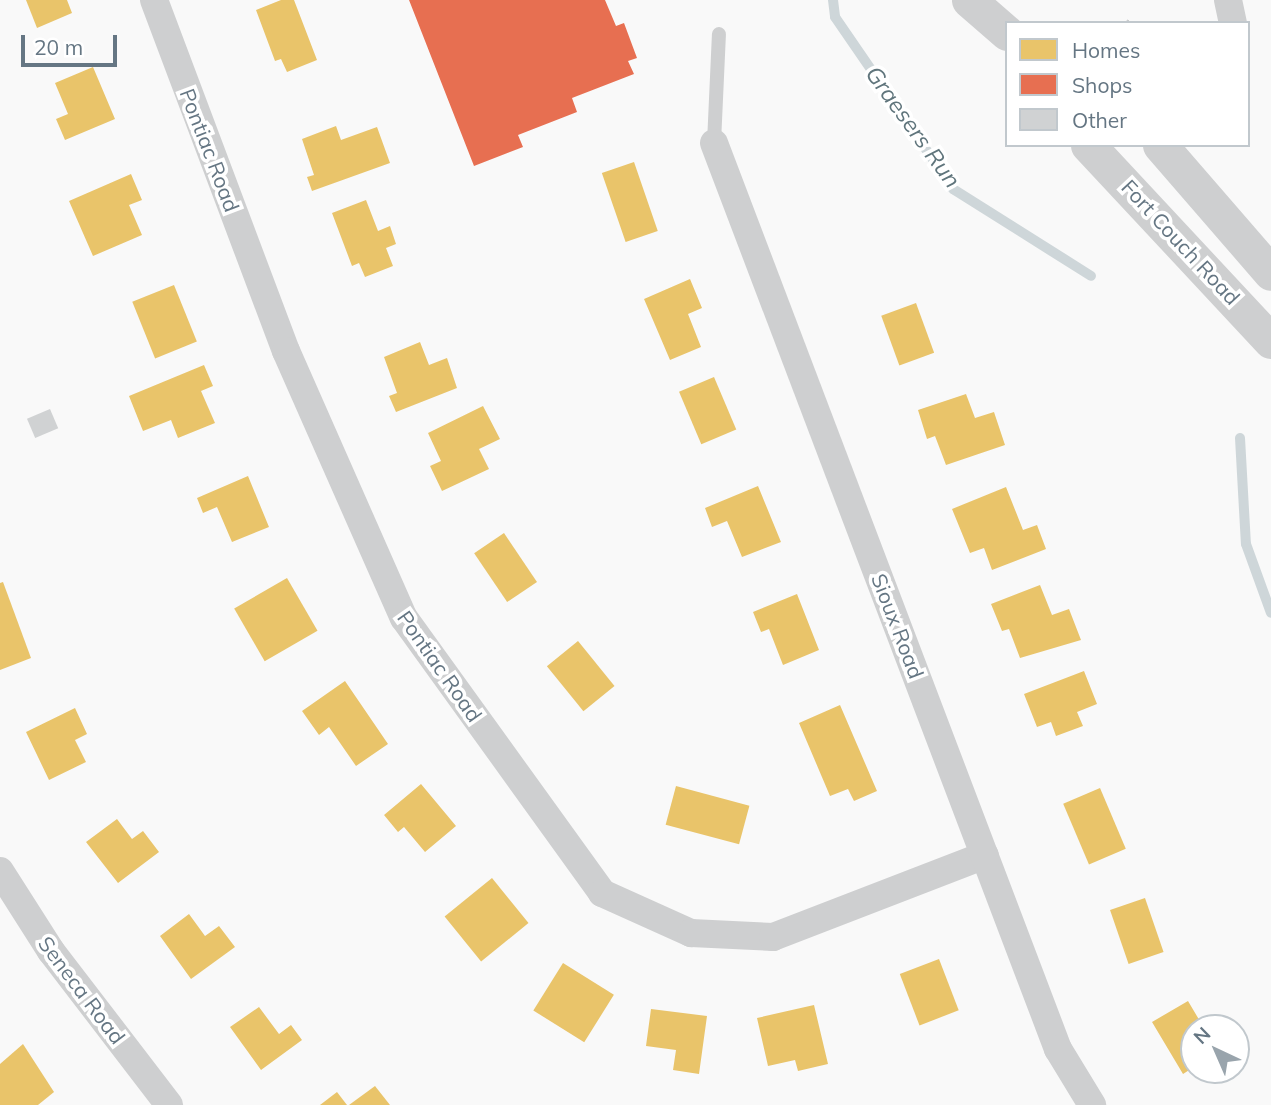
<!DOCTYPE html>
<html>
<head>
<meta charset="utf-8">
<style>
  body { margin:0 }
  #map { position:relative; width:1271px; height:1105px; overflow:hidden; background:#f9f9f9; font-family:Mulish,sans-serif }
  div>[style] { position:absolute }
  [style*='--x'] { left:calc(var(--x)*1px); top:calc(var(--y)*1px); width:calc(var(--w)*1px); rotate:calc(var(--a)*1deg) }
  .homes>* { inset:0; background:#e9c46a; transform-origin:0 0 }
  .shops>* { inset:0; background:#e76f51 }
  .stream>* { height:10px; margin:-5px; padding:0 5px; transform-origin:5px; border-radius:5px; background:#ced6d9 }
  .building>* { inset:0; background:#d0d2d3; transform-origin:0 0 }
  .path>* { height:4.5px; margin-top:-2.25px; transform-origin:0; background:repeating-linear-gradient(90deg,#cbcccd 0 3.5px,transparent 0 7px) }
  .service>* { height:14px; margin:-7px; padding:0 7px; transform-origin:7px; border-radius:7px; background:#cecfd0 }
  .minor>* { height:28px; margin:-14px; padding:0 14px; transform-origin:14px; border-radius:14px; background:#cecfd0 }
  .tertiary>* { height:35px; margin:-17.5px; padding:0 17.5px; transform-origin:17.5px; border-radius:17.5px; background:#cecfd0 }
  span { translate:-50% -50%; white-space:nowrap; text-align:center; line-height:1.15; -webkit-text-stroke:7px #fff; paint-order:stroke }
  .street-label { font-size:21px; color:#657683 }
  .water-label { font-size:23px; color:#60757c; font-style:italic }
  .legend { position:absolute; left:1005px; top:21px; width:245px; height:126px; box-sizing:border-box; background:#fff; border:2px solid #c1c8cd; margin:0; padding:9px 12px; list-style:none; font-size:21px; color:#657683 }
  .legend li { display:flex; align-items:center; gap:14px; height:35px }
  .legend b { width:35px; border:2px solid #c1c8cd }
  .north { position:absolute; left:1180px; top:1014px; width:70px; height:70px; box-sizing:border-box; background:#fff; border:2px solid #c1c8cd; border-radius:50%; rotate:316deg; font-size:19px; font-weight:700; line-height:28px; text-align:center; color:#657683 }
  .north::after { content:''; display:block; margin:auto; width:24px; height:32px; background:#99a4ac; clip-path:polygon(50% 0,100% 100%,50% 72%,0 100%) }
  .scale { position:absolute; left:21px; top:35px; width:96px; height:32px; box-sizing:border-box; border:4px solid #657683; border-top:0; padding-left:9px; font-size:21px; line-height:24px; white-space:nowrap; color:#657683; -webkit-text-stroke:5px #fff; paint-order:stroke }
</style>
</head>
<body>
<div id="map">
  <div class="homes">
    <div style="clip-path:polygon(26px 0,67px 0,72px 13px,37px 28px)"></div>
    <div style="clip-path:polygon(281px 0,294px 0,317px 60px,287px 72px,281px 59px,275px 61px,256px 10px)"></div>
    <div style="clip-path:polygon(93px 67px,115px 119px,65px 140px,56px 119px,68px 114px,55px 83px)"></div>
    <div style="clip-path:polygon(336px 126px,341px 140px,377px 127px,390px 163px,312px 191px,307px 177px,314px 175px,302px 139px)"></div>
    <div style="left:634px;top:162px;width:73px;height:34px;rotate:71deg"></div>
    <div style="clip-path:polygon(131px 174px,142px 200px,129px 205px,142px 235px,93px 256px,69px 201px)"></div>
    <div style="clip-path:polygon(366px 200px,378px 231px,390px 226px,396px 244px,386px 248px,393px 266px,365px 277px,359px 263px,352px 266px,332px 213px)"></div>
    <div style="clip-path:polygon(690px 279px,702px 308px,688px 314px,701px 347px,670px 360px,644px 299px)"></div>
    <div style="left:174px;top:285px;width:61px;height:45px;rotate:68deg"></div>
    <div style="left:916px;top:303px;width:53px;height:37px;rotate:70deg"></div>
    <div style="clip-path:polygon(420px 342px,429px 365px,447px 358px,457px 388px,396px 412px,389px 396px,397px 393px,384px 357px)"></div>
    <div style="clip-path:polygon(204px 365px,213px 386px,201px 391px,215px 423px,178px 438px,171px 420px,143px 431px,129px 396px)"></div>
    <div style="left:714px;top:377px;width:57px;height:38px;rotate:67deg"></div>
    <div style="clip-path:polygon(966px 394px,975px 418px,994px 412px,1005px 445px,946px 465px,935px 436px,927px 439px,918px 410px)"></div>
    <div style="clip-path:polygon(483px 406px,500px 439px,479px 449px,489px 469px,442px 491px,430px 466px,441px 461px,428px 433px)"></div>
    <div style="clip-path:polygon(248px 476px,269px 527px,232px 542px,217px 507px,203px 513px,197px 498px)"></div>
    <div style="clip-path:polygon(758px 486px,781px 542px,742px 557px,727px 521px,712px 527px,705px 508px)"></div>
    <div style="clip-path:polygon(1006px 487px,1023px 530px,1037px 525px,1046px 549px,992px 570px,984px 548px,970px 553px,952px 509px)"></div>
    <div style="left:504px;top:533px;width:59px;height:36px;rotate:56deg"></div>
    <div style="left:287px;top:578px;width:61px;height:61px;rotate:60deg"></div>
    <div style="clip-path:polygon(3px 582px,31px 658px,0 670px,0 583px)"></div>
    <div style="clip-path:polygon(1040px 585px,1052px 615px,1069px 609px,1081px 640px,1020px 658px,1009px 629px,1002px 631px,991px 604px)"></div>
    <div style="clip-path:polygon(797px 594px,819px 650px,783px 665px,769px 629px,761px 632px,753px 612px)"></div>
    <div style="left:578px;top:641px;width:58px;height:40px;rotate:51deg"></div>
    <div style="clip-path:polygon(1084px 671px,1097px 704px,1077px 712px,1083px 726px,1056px 736px,1051px 722px,1037px 727px,1024px 694px)"></div>
    <div style="clip-path:polygon(345px 681px,388px 744px,356px 766px,329px 727px,319px 735px,302px 711px)"></div>
    <div style="clip-path:polygon(840px 705px,877px 791px,854px 801px,848px 789px,830px 796px,799px 723px)"></div>
    <div style="clip-path:polygon(75px 708px,87px 734px,75px 740px,86px 762px,49px 780px,26px 732px)"></div>
    <div style="clip-path:polygon(421px 784px,456px 826px,425px 852px,404px 827px,398px 832px,384px 815px)"></div>
    <div style="left:676px;top:786px;width:76px;height:40px;rotate:15deg"></div>
    <div style="left:1100px;top:788px;width:66px;height:40px;rotate:67deg"></div>
    <div style="clip-path:polygon(117px 819px,132px 839px,143px 831px,159px 852px,118px 883px,86px 842px)"></div>
    <div style="left:492px;top:878px;width:58px;height:61px;rotate:51deg"></div>
    <div style="left:1145px;top:898px;width:57px;height:37px;rotate:71deg"></div>
    <div style="clip-path:polygon(189px 914px,205px 936px,219px 926px,235px 947px,191px 979px,160px 936px)"></div>
    <div style="left:939px;top:959px;width:55px;height:42px;rotate:69deg"></div>
    <div style="left:563px;top:963px;width:60px;height:56px;rotate:32deg"></div>
    <div style="clip-path:polygon(1188px 1001px,1204px 1028px,1194px 1028px,1194px 1067px,1183px 1074px,1152px 1022px)"></div>
    <div style="clip-path:polygon(814px 1005px,828px 1064px,798px 1071px,795px 1060px,768px 1066px,757px 1018px)"></div>
    <div style="clip-path:polygon(259px 1007px,279px 1034px,291px 1025px,302px 1040px,261px 1070px,230px 1027px)"></div>
    <div style="clip-path:polygon(651px 1009px,707px 1016px,699px 1074px,673px 1070px,676px 1050px,646px 1046px)"></div>
    <div style="clip-path:polygon(23px 1044px,54px 1092px,38px 1105px,0 1105px,0 1064px)"></div>
    <div style="clip-path:polygon(375px 1086px,390px 1105px,349px 1105px)"></div>
    <div style="clip-path:polygon(337px 1092px,347px 1105px,320px 1105px)"></div>
  </div>
  <div class="shops">
    <div style="clip-path:polygon(409px 0,605px 0,616px 26px,624px 23px,637px 58px,628px 61px,634px 74px,572px 98px,577px 112px,518px 135px,523px 147px,474px 166px)"></div>
  </div>
  <div class="stream">
    <div style="--x:833;--y:0;--w:17;--a:83"></div>
    <div style="--x:835;--y:17;--w:209;--a:55.5"></div>
    <div style="--x:953;--y:189;--w:163;--a:32.2"></div>
    <div style="--x:1240;--y:438;--w:106;--a:86.8"></div>
    <div style="--x:1246;--y:544;--w:73;--a:70.1"></div>
  </div>
  <div class="building">
    <div style="left:50px;top:409px;width:21px;height:25px;rotate:67deg"></div>
  </div>
  <div class="path">
    <div style="--x:1127;--y:23;--w:6;--a:-45"></div>
  </div>
  <div class="service">
    <div style="--x:714;--y:143;--w:109;--a:-87.4"></div>
  </div>
  <div class="minor">
    <div style="--x:154;--y:0;--w:375;--a:69.4"></div>
    <div style="--x:286;--y:351;--w:292;--a:66.2"></div>
    <div style="--x:404;--y:618;--w:339;--a:54.2"></div>
    <div style="--x:602;--y:893;--w:98;--a:24.2"></div>
    <div style="--x:691;--y:933;--w:82;--a:2.8"></div>
    <div style="--x:773;--y:937;--w:227;--a:-21.1"></div>
    <div style="--x:1228;--y:0;--w:24;--a:78"></div>
    <div style="--x:714;--y:143;--w:969;--a:69.21"></div>
    <div style="--x:1058;--y:1049;--w:66;--a:58.7"></div>
    <div style="--x:0;--y:871;--w:95;--a:57.5"></div>
    <div style="--x:51;--y:951;--w:194;--a:52.5"></div>
  </div>
  <div class="tertiary">
    <div style="--x:969;--y:0;--w:50;--a:41"></div>
    <div style="--x:1088;--y:145;--w:268;--a:47"></div>
    <div style="--x:1160;--y:145;--w:169;--a:49.1"></div>
  </div>
  <div class="street-label">
    <span style="left:210px;top:150px;rotate:69deg">Pontiac Road</span>
    <span style="left:1181px;top:242px;rotate:47deg">Fort Couch Road</span>
    <span style="left:898px;top:626px;rotate:69deg">Sioux Road</span>
    <span style="left:440px;top:666px;rotate:55deg">Pontiac Road</span>
    <span style="left:82px;top:990px;rotate:53deg">Seneca Road</span>
  </div>
  <div class="water-label">
    <span style="left:913px;top:127px;rotate:54deg">Graesers Run</span>
  </div>
  <ul class="legend">
  <li><b style="height:19px;background:#e9c46a"></b>Homes</li>
  <li><b style="height:19px;background:#e76f51"></b>Shops</li>
  <li><b style="height:19px;background:#d0d2d3"></b>Other</li>
  </ul>
  <div class="north">N</div>
  <div class="scale">20 m</div>
</div>
</body>
</html>
